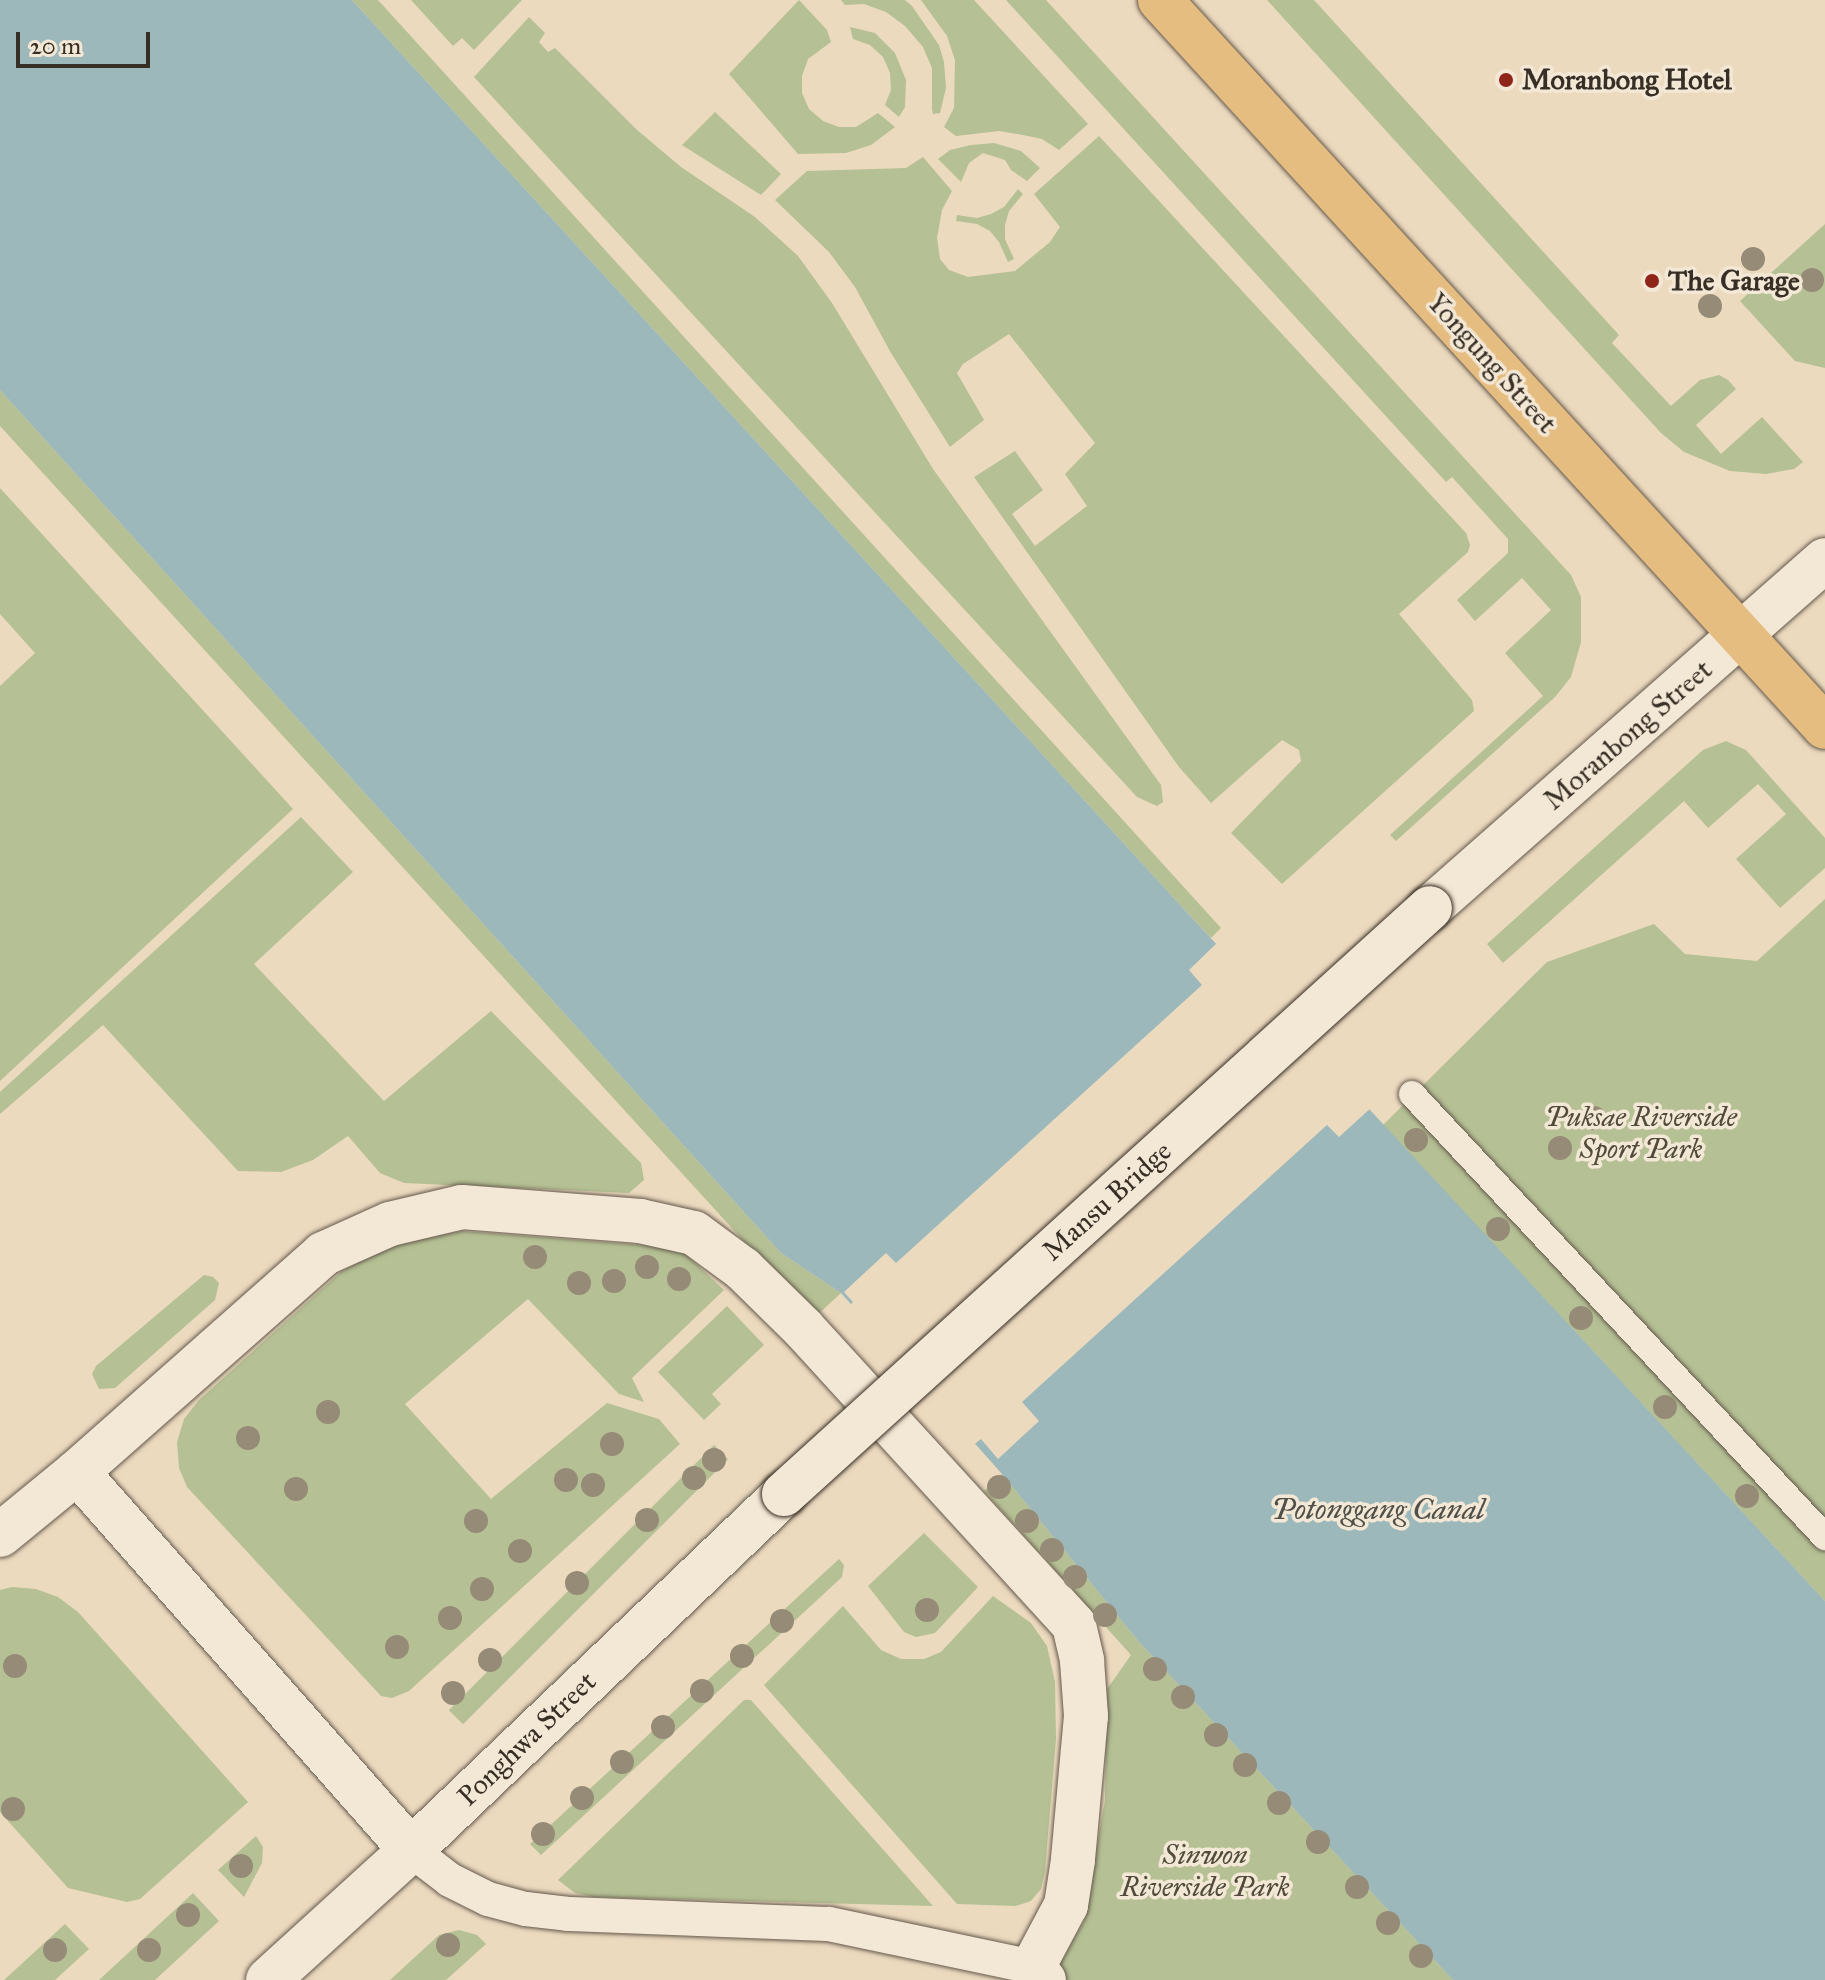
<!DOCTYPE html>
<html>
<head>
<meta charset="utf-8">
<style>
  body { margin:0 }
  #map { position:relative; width:1825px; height:1980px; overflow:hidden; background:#ecdabf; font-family:"IM FELL Great Primer",serif }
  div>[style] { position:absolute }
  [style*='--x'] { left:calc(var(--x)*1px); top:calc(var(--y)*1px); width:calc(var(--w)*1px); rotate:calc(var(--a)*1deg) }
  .green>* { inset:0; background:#b5c094; transform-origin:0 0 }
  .water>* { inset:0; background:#9cb8bb }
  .pier>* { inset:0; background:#ecdabf }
  .roads { filter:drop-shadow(0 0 2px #64594c) drop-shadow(0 0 2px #64594c) }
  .pedestrian>* { height:26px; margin:-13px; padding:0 13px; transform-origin:13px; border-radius:13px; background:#f3e7d5 }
  .minor>* { height:34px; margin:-17px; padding:0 17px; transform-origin:17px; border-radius:17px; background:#f3e7d5 }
  .tertiary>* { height:44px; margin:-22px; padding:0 22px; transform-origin:22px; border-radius:22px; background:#f3e7d5 }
  .secondary>* { height:44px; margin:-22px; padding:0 22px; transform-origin:22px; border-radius:22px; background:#f3e7d5 }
  .primary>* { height:44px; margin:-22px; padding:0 22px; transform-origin:22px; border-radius:22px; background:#e6bd80 }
  .bridges { filter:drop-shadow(0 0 2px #372e25) drop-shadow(0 0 2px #372e25) }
  .secondary-bridge>* { height:44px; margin:-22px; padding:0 22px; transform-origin:22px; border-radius:22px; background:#f3e7d5 }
  .trees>* { width:24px; height:24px; margin:-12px; border-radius:50%; background:#968b76 }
  .dots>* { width:22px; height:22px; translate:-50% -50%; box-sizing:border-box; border:4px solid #f3e7d5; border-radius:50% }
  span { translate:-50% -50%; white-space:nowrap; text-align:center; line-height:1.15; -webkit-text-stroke:7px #f3e7d5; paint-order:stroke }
  .poi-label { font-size:28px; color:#372e25; font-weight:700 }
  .left { translate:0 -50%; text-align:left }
  .street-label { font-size:28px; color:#372e25 }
  .park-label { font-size:28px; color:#504b3b; font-style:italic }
  .water-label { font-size:30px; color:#50504a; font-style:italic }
  .scale { position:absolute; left:16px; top:32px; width:134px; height:36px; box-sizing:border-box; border:4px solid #372e25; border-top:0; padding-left:10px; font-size:24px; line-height:28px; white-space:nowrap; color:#372e25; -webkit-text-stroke:6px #f3e7d5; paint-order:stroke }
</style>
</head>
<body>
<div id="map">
  <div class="green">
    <div style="clip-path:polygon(352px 0,378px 0,1221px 928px,1211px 938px,1182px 907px)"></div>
    <div style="clip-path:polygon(411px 0,522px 0,474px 50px,462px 38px,453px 46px)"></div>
    <div style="clip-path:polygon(799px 0,827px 30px,831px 42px,808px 59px,802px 76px,802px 93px,809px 109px,823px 121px,839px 127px,856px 127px,878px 113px,895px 127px,871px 145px,846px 153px,798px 154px,729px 74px)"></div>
    <div style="clip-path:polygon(841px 0,905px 0,912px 6px,939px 45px,944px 62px,946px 88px,940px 113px,933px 114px,932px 109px,932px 68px,923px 47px,905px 26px,886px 12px,864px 4px,845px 5px)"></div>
    <div style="clip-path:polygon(921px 0,974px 0,1088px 124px,1059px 150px,1042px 139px,1023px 135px,999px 131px,956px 136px,944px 127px,954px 108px,955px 60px,947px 36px)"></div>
    <div style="clip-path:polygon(1006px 0,1046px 0,1571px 575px,1581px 597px,1581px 642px,1571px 677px,1555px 697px,1396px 841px,1390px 835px,1543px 696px,1505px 653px,1551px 610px,1522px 578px,1475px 621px,1457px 600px,1508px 553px,1508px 539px,1452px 477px,1446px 482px)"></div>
    <div style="clip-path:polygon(1267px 0,1314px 0,1619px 335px,1612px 343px,1671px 406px,1700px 380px,1719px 375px,1728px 380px,1736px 389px,1696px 425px,1721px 454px,1762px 417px,1803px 462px,1794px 469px,1766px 474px,1730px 471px,1684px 452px,1661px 433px)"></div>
    <div style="clip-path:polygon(529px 17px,545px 33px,539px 42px,548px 52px,555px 48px,636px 129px,681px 167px,755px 217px,798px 256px,832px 303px,933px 469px,1161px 785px,1163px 802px,1157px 806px,1137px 797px,474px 77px)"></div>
    <div style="clip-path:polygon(850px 27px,875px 33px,895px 53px,906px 80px,905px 107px,899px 117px,885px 105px,891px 90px,890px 73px,883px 57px,870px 45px,853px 39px)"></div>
    <div style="clip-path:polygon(715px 112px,781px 174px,761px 195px,682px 145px)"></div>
    <div style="clip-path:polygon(1099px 136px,1466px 533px,1470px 545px,1468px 552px,1399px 614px,1472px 700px,1474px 711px,1282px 884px,1231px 833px,1301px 761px,1299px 750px,1282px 740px,1211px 803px,1179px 767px,974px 477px,1015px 451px,1043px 490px,1012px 514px,1035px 546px,1087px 506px,1065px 474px,1095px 443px,1009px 334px,963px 364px,957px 373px,984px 420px,950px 447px,891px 353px,855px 287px,829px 252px,775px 200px,807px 171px,906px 168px,923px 157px,952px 191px,942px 210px,937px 238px,940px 259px,949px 270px,968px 277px,1015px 271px,1050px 242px,1060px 227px,1034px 194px)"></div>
    <div style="clip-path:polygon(994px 143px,1021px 151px,1040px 168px,1027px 181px,1011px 170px,1005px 160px,983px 153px,969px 163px,961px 182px,938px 159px,950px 150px,971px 145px)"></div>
    <div style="clip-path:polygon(1018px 189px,1023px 194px,1009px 211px,1005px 225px,1005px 239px,1014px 259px,1008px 262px,999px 242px,990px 231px,977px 224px,956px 221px,957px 215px,977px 218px,991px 214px,1004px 207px)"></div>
    <div style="clip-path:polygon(1825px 224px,1825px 368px,1795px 361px,1740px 301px)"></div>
    <div style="clip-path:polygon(0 390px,781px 1253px,841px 1293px,814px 1318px,0 426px)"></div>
    <div style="clip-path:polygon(0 488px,293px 809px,0 1081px,0 686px,35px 653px,0 614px)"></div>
    <div style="clip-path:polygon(1726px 741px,1746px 750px,1825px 838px,1825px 868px,1780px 908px,1736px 859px,1786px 814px,1758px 784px,1708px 828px,1684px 801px,1503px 963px,1487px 944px,1703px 750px)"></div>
    <div style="clip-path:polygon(301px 817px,353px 872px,254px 964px,384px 1101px,491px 1011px,641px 1163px,644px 1180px,629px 1193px,404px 1183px,380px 1173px,348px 1136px,313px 1160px,281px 1172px,238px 1171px,103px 1025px,0 1114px,0 1092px)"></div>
    <div style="clip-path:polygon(1825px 899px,1825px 1601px,1383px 1125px,1547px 962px,1654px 924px,1685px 954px,1757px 961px)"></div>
    <div style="clip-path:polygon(462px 1231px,679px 1248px,724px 1290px,632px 1378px,644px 1402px,619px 1394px,528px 1299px,405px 1404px,491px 1499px,607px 1403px,659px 1419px,680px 1444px,409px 1691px,392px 1698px,381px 1696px,187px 1487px,179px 1468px,177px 1442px,184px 1419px,199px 1400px,343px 1270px,398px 1242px)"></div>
    <div style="clip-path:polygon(204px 1275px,213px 1277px,219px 1283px,215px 1300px,115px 1388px,99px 1389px,92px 1374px,96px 1366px)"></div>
    <div style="clip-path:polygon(727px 1306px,764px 1345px,712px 1394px,721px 1404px,704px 1420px,658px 1372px)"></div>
    <div style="left:714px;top:1445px;width:20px;height:375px;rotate:45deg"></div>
    <div style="clip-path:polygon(1002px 1474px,1140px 1643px,1453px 1980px,1062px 1980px,1055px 1972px,1084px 1921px,1105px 1800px,1107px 1689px,1131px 1655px,984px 1491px)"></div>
    <div style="clip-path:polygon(924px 1533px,978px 1587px,935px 1633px,916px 1637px,904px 1632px,868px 1586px)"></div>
    <div style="clip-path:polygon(839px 1559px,844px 1565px,842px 1577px,541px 1855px,530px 1844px)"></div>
    <div style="clip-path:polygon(12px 1587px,36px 1589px,58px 1597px,78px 1612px,248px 1802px,140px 1899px,127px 1902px,68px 1888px,0 1812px,0 1590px)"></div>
    <div style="clip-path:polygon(993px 1596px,1031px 1623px,1047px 1646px,1055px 1682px,1056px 1739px,1045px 1871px,1041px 1889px,1031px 1901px,1016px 1906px,957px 1904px,764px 1685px,843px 1606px,881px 1650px,901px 1659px,924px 1659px,941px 1652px)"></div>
    <div style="clip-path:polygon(744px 1700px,751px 1700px,933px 1906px,594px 1897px,575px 1893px,558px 1880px)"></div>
    <div style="clip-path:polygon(256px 1836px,263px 1847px,262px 1863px,244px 1897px,218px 1870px)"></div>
    <div style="clip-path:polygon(193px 1893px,219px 1921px,155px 1980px,99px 1980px)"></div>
    <div style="clip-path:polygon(65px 1924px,89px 1949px,55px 1980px,4px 1980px)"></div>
    <div style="clip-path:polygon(459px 1930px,477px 1935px,486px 1944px,446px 1980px,390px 1980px,439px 1935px)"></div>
  </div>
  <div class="water">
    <div style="clip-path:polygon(0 0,352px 0,1182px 907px,1825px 1601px,1825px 1980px,1453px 1980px,1140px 1643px,1002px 1474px,841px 1293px,781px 1253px,0 390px)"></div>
  </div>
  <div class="pier">
    <div style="clip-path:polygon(1219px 941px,1372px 1107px,1339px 1137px,1327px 1125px,1022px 1402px,1039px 1421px,998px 1459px,981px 1439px,972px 1446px,848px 1307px,853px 1302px,844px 1292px,886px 1253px,896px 1263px,1202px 985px,1189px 970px)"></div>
  </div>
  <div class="roads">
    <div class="pedestrian">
      <div style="--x:1412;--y:1094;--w:606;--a:47.01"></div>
    </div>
    <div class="minor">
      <div style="--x:411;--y:1850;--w:49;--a:37.6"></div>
      <div style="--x:450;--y:1880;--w:42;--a:26.6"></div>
      <div style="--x:488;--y:1899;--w:39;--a:15"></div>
      <div style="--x:526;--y:1909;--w:42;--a:6.8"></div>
      <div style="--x:568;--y:1914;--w:261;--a:2.2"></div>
      <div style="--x:829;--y:1924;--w:208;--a:11.9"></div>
    </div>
    <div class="tertiary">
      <div style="--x:77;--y:1472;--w:329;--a:-41.5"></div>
      <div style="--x:323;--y:1254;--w:73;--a:-24.1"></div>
      <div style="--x:390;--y:1224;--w:74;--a:-13.3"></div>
      <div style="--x:462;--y:1207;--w:179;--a:4.5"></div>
      <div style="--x:640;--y:1221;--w:55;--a:12.5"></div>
      <div style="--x:694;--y:1233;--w:61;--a:36.3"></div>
      <div style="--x:743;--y:1269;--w:84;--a:44.5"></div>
      <div style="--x:803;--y:1328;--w:402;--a:47.6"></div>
      <div style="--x:1074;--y:1625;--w:37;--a:77"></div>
      <div style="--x:1082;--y:1661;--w:55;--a:85.8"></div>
      <div style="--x:1086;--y:1716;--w:145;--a:95.2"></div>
      <div style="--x:1073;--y:1860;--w:46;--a:98.8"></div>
      <div style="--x:1066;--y:1905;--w:70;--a:118"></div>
      <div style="--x:1033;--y:1967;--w:17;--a:50"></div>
      <div style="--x:0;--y:1535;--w:99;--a:-39.3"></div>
      <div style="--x:77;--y:1472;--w:504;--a:48.54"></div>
    </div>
    <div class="secondary">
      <div style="--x:1430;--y:908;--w:526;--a:-41.38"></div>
      <div style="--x:268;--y:1980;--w:193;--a:-42.3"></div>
      <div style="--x:411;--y:1850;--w:516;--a:-43.66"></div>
    </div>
    <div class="primary">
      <div style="--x:1160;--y:0;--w:985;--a:47.55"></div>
    </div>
  </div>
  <div class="bridges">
    <div class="secondary-bridge">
      <div style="--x:784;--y:1494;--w:872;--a:-42.21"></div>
    </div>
  </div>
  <div class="trees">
    <div style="left:1753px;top:259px"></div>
    <div style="left:1812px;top:280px"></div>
    <div style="left:1710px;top:306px"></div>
    <div style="left:1594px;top:1118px"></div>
    <div style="left:1416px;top:1140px"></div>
    <div style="left:1560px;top:1148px"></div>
    <div style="left:1498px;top:1229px"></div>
    <div style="left:535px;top:1257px"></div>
    <div style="left:647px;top:1267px"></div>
    <div style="left:679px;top:1279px"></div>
    <div style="left:614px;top:1281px"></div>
    <div style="left:579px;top:1283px"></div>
    <div style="left:1581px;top:1318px"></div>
    <div style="left:1665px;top:1407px"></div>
    <div style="left:328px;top:1412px"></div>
    <div style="left:248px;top:1438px"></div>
    <div style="left:612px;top:1444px"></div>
    <div style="left:714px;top:1460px"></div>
    <div style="left:694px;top:1478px"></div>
    <div style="left:566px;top:1480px"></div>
    <div style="left:593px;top:1485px"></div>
    <div style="left:999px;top:1487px"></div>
    <div style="left:296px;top:1489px"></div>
    <div style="left:1747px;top:1496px"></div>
    <div style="left:647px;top:1520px"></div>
    <div style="left:476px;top:1521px"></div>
    <div style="left:1027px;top:1521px"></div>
    <div style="left:1052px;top:1550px"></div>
    <div style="left:520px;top:1551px"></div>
    <div style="left:1075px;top:1577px"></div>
    <div style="left:577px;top:1583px"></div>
    <div style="left:482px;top:1589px"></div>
    <div style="left:927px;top:1610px"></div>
    <div style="left:1105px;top:1615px"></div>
    <div style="left:450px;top:1618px"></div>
    <div style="left:782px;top:1621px"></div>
    <div style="left:397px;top:1647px"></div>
    <div style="left:742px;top:1656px"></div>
    <div style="left:490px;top:1660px"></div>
    <div style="left:15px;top:1666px"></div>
    <div style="left:1155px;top:1669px"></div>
    <div style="left:702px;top:1691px"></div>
    <div style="left:453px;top:1693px"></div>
    <div style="left:1183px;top:1697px"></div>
    <div style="left:663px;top:1727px"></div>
    <div style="left:1216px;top:1735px"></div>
    <div style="left:622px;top:1762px"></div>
    <div style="left:1245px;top:1765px"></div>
    <div style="left:582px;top:1798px"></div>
    <div style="left:1279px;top:1803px"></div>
    <div style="left:13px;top:1809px"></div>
    <div style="left:543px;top:1834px"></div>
    <div style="left:1318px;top:1842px"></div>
    <div style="left:241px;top:1866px"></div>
    <div style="left:1357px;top:1887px"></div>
    <div style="left:188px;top:1915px"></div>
    <div style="left:1388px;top:1923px"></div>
    <div style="left:448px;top:1945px"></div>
    <div style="left:55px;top:1950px"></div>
    <div style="left:149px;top:1950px"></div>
    <div style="left:1421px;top:1956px"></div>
  </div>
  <div class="dots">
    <div style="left:1506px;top:80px;background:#8f2418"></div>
    <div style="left:1652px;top:281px;background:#8f2418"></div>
  </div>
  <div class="poi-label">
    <span class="left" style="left:1522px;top:80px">Moranbong Hotel</span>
    <span class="left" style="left:1668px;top:281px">The Garage</span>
  </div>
  <div class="street-label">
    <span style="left:1492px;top:363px;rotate:48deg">Yongung Street</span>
    <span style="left:1628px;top:735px;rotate:-41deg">Moranbong Street</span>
    <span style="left:1107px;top:1201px;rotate:-42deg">Mansu Bridge</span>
    <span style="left:527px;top:1739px;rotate:-44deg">Ponghwa Street</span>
  </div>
  <div class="park-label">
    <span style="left:1641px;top:1133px">Puksae Riverside<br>Sport Park</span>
    <span style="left:1205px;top:1871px">Sinwon<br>Riverside Park</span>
  </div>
  <div class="water-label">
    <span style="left:1378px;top:1509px">Potonggang Canal</span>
  </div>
  <div class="scale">20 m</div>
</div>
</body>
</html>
